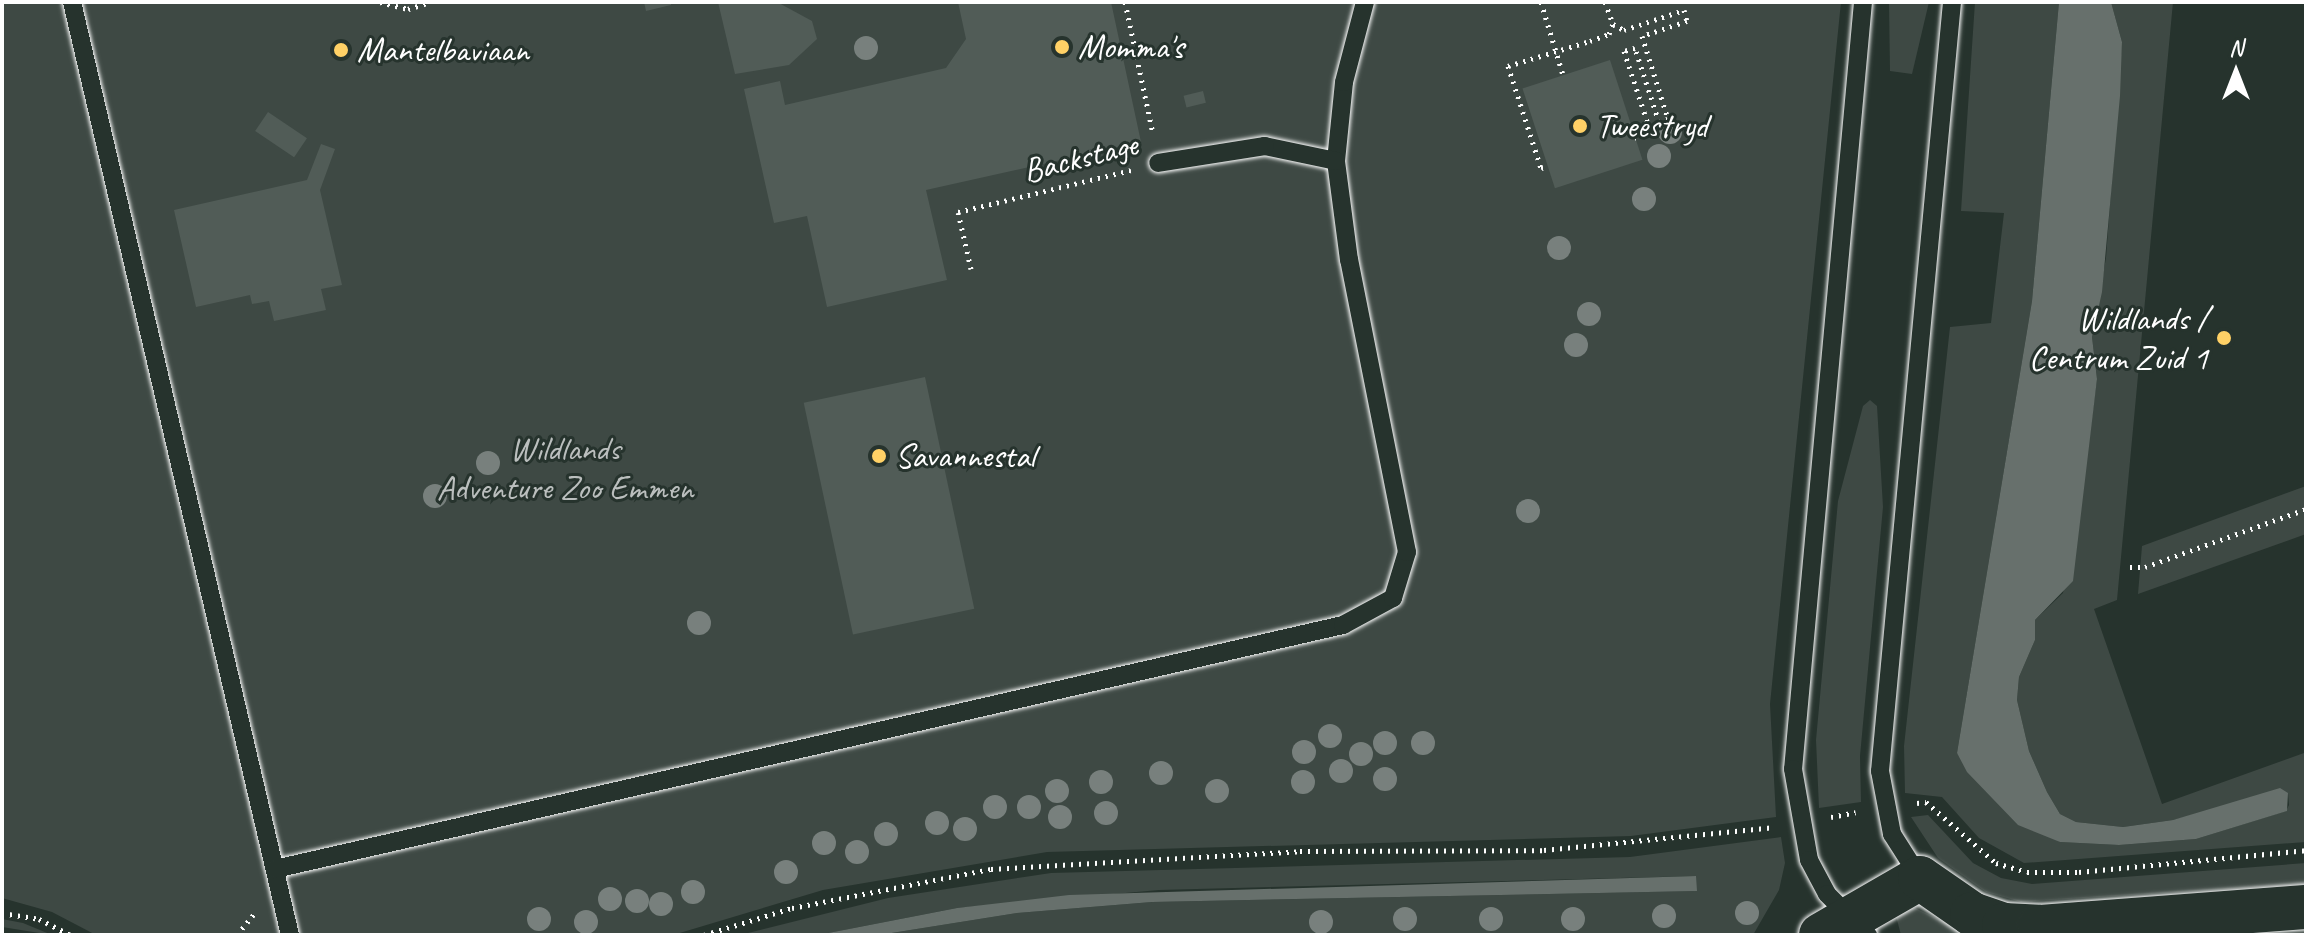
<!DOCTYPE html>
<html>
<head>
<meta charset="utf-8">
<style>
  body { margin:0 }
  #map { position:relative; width:2308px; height:937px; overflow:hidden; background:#26332d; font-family:Caveat,sans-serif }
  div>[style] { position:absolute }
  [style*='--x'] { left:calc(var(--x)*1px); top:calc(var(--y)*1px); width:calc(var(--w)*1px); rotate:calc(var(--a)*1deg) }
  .green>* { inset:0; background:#3e4944 }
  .water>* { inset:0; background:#67706c }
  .building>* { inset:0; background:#515c57; transform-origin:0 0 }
  .path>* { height:5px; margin-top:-2.5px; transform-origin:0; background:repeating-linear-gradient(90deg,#fff 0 2px,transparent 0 8px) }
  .roads { filter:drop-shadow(0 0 2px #fff) drop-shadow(0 0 2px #fff) }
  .service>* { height:18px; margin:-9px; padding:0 9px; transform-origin:9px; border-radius:9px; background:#26332d }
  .tertiary>* { height:44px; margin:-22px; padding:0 22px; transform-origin:22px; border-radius:22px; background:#26332d }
  .path-bridge>* { height:5px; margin-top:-2.5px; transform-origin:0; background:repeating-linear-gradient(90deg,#fff 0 2px,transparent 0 8px) }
  .trees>* { width:24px; height:24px; margin:-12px; border-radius:50%; background:#78807d }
  .dots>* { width:22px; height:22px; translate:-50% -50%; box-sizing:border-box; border:4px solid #26332d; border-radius:50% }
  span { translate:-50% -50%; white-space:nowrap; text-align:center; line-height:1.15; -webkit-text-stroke:6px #26332d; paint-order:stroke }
  .poi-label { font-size:34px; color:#fff }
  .left { translate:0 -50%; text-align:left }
  .right { translate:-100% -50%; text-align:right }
  .street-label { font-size:34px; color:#fff }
  .park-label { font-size:34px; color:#bbbfbe }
  .frame { position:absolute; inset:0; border:4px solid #fff; pointer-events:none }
  .north { position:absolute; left:2196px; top:32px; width:80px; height:80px; -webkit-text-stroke:6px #26332d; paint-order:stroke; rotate:0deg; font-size:22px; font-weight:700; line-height:32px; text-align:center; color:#fff }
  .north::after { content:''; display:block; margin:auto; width:28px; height:36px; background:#fff; clip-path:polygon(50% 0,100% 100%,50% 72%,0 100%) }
</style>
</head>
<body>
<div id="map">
  <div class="green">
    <div style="clip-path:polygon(2px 2px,1841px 2px,1770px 704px,1776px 817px,1631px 836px,1047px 852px,823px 890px,673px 935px,96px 935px,52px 912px,2px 898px)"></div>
    <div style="clip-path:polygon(1889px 2px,1929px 2px,1912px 74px,1890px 71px)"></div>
    <div style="clip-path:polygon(1975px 2px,2059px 2px,2032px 301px,1957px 753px,1992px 797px,2060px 842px,2119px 845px,2196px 839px,2286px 811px,2289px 805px,2288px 793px,2173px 820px,2123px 827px,2076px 822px,2060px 814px,2047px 792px,2029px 751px,2017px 700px,2019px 677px,2035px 640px,2035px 620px,2063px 593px,2083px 485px,2097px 379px,2092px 337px,2106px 258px,2122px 42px,2111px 2px,2173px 2px,2117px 600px,2094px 609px,2162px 804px,2304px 753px,2306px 842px,2024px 863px,1979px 838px,1942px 797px,1905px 793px,1904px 746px,1950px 327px,1991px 323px,2004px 213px,1961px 211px)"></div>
    <div style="clip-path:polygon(1870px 400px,1877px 406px,1883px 507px,1860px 756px,1861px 802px,1819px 808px,1816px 740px,1838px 501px,1863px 406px)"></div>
    <div style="clip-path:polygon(2306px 486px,2306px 534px,2138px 594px,2142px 546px)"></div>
    <div style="clip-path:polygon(1928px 815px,1973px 863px,2001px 878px,2032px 884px,2306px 863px,2306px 884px,2021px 902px,1986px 892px,1938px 858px,1911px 817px)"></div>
    <div style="clip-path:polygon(1781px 837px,1785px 863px,1779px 890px,1753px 935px,879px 935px,1017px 913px,1152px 902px,1696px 891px,1696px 876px,1159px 890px,957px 908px,818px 935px,740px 935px,888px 898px,1051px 873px,1630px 857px)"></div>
    <div style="clip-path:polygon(1908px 907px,1915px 908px,1971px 935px,1901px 935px,1896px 916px)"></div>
    <div style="clip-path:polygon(2px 919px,23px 923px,52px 935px,2px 927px)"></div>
  </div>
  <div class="water">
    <div style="clip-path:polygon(2059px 2px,2111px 2px,2122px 42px,2120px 96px,2102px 292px,2092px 337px,2097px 379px,2073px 581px,2035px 620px,2035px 640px,2019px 677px,2017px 700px,2029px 751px,2047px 792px,2060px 814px,2076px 822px,2123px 827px,2173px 820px,2280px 788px,2288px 793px,2287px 811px,2196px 839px,2119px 845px,2060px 842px,2018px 825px,1967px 772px,1957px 753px,2032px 301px)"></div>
    <div style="clip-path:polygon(1696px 876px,1697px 891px,1152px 902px,1017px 913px,879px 935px,818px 935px,957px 908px,1069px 895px)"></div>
  </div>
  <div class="building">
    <div style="clip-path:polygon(644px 2px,671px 2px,671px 5px,646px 11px)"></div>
    <div style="clip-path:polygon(718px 2px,777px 2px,812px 21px,817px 39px,789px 65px,735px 74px)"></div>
    <div style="clip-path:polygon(958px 2px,1111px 2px,1141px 142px,926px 190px,947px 280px,827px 307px,807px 216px,774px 223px,744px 89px,780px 81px,785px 105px,946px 68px,966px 39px)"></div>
    <div style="left:1610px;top:60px;width:105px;height:92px;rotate:72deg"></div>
    <div style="left:1203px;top:91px;width:12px;height:20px;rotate:76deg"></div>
    <div style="left:268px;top:112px;width:47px;height:23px;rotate:34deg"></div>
    <div style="clip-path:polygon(321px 144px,335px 149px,320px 190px,342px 285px,321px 289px,326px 310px,274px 321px,269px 301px,252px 304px,250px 295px,196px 307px,174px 210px,307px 180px)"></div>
    <div style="left:925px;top:377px;width:237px;height:124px;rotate:78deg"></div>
  </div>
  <div class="path">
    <div style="--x:380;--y:2;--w:29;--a:14"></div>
    <div style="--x:408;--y:9;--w:24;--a:-17"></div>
    <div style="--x:1125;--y:2;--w:135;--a:78"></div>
    <div style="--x:1541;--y:2;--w:76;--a:73.2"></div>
    <div style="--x:1605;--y:2;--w:23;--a:70"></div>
    <div style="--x:1613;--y:24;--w:13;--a:29"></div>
    <div style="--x:1624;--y:30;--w:63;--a:-18.4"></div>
    <div style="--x:1684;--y:10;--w:11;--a:75"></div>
    <div style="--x:1687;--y:21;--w:47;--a:161.6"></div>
    <div style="--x:1642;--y:36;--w:87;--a:72.6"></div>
    <div style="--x:1668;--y:119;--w:9;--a:162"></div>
    <div style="--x:1659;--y:122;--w:78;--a:-108"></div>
    <div style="--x:1635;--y:48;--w:11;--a:165"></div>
    <div style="--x:1624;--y:51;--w:86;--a:71.8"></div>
    <div style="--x:1651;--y:133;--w:17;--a:163"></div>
    <div style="--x:1590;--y:41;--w:20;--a:-20"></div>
    <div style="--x:1609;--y:34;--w:11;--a:-68"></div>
    <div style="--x:1508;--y:66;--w:107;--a:72.1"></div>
    <div style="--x:1541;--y:168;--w:6;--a:-18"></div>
    <div style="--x:971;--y:269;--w:58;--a:-102.8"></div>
    <div style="--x:958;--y:212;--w:178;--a:-13.6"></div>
    <div style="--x:2130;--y:567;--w:15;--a:0"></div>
    <div style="--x:2145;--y:567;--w:171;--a:-19.8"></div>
    <div style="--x:1917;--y:803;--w:9;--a:-6"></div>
    <div style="--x:1926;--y:802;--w:93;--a:41.1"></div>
    <div style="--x:1996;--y:863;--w:32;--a:16"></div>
    <div style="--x:2027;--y:872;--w:52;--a:0"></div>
    <div style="--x:2079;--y:872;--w:228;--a:-5.5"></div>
    <div style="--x:1831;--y:817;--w:25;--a:-11"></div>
    <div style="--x:2;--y:913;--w:37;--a:9"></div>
    <div style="--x:39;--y:919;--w:36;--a:27"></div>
    <div style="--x:237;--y:935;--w:27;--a:-51"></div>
    <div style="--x:704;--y:935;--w:92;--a:-17.1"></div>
    <div style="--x:792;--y:908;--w:203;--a:-11.1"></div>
    <div style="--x:991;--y:869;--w:310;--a:-3.3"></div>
    <div style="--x:1300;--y:851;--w:244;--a:-0.2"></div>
    <div style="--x:1544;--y:850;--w:230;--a:-5.7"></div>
  </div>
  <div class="roads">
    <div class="service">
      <div style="--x:72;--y:2;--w:958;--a:76.85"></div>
      <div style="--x:1863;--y:2;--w:770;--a:95.21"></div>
      <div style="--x:1793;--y:769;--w:92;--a:80"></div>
      <div style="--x:1809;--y:860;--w:38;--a:62"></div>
      <div style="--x:1827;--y:894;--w:58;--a:45"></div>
      <div style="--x:1336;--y:161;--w:79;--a:-84.2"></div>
      <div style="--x:1344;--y:82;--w:83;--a:-75.3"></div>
      <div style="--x:275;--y:869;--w:1096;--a:-12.87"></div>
      <div style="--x:1343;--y:625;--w:57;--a:-28.4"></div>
      <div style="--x:1393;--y:598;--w:48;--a:-73.1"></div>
      <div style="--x:1407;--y:552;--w:298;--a:-101.2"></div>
      <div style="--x:1349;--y:260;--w:100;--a:-97.5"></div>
      <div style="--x:1336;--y:161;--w:73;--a:-168.1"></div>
      <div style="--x:1265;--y:146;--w:108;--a:171"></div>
      <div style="--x:1920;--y:878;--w:52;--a:-122.5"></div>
      <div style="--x:1892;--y:834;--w:64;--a:-100.8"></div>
      <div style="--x:1880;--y:771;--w:772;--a:-84.65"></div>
    </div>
    <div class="tertiary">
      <div style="--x:1821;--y:935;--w:114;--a:-29.9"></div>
      <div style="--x:1920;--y:878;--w:63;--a:34.7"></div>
      <div style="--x:1972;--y:914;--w:34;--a:19"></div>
      <div style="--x:2004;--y:925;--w:35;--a:3"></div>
      <div style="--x:2039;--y:927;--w:268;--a:-4.3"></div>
    </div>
  </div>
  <div class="path-bridge">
    <div style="--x:1508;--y:66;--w:86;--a:-17"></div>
  </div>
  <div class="trees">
    <div style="left:866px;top:48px"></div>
    <div style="left:1670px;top:132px"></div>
    <div style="left:1659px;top:156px"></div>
    <div style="left:1644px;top:199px"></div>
    <div style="left:1559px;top:248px"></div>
    <div style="left:1589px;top:314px"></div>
    <div style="left:1576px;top:345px"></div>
    <div style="left:488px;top:463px"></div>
    <div style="left:435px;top:496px"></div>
    <div style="left:1528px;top:511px"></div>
    <div style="left:699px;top:623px"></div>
    <div style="left:1330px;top:736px"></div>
    <div style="left:1385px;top:743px"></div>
    <div style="left:1423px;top:743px"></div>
    <div style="left:1304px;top:752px"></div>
    <div style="left:1361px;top:754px"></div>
    <div style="left:1341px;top:771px"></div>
    <div style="left:1161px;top:773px"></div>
    <div style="left:1385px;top:779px"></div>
    <div style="left:1101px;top:782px"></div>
    <div style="left:1303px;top:782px"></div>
    <div style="left:1057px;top:791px"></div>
    <div style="left:1217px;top:791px"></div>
    <div style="left:995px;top:807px"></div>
    <div style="left:1029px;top:807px"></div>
    <div style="left:1106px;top:813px"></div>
    <div style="left:1060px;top:817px"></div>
    <div style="left:937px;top:823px"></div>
    <div style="left:965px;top:829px"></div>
    <div style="left:886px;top:834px"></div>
    <div style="left:824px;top:843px"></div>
    <div style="left:857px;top:852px"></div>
    <div style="left:786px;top:872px"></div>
    <div style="left:693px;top:892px"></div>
    <div style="left:610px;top:899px"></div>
    <div style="left:637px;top:901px"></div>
    <div style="left:661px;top:904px"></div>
    <div style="left:1747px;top:913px"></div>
    <div style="left:1664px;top:916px"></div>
    <div style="left:539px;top:919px"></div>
    <div style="left:1405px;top:919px"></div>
    <div style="left:1491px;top:919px"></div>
    <div style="left:1573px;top:919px"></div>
    <div style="left:586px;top:922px"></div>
    <div style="left:1321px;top:922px"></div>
  </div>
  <div class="dots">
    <div style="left:1062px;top:47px;background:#ffd166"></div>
    <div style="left:341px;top:50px;background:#ffd166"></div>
    <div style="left:1580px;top:126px;background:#ffd166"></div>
    <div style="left:2224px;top:338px;background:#ffd166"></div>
    <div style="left:879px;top:456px;background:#ffd166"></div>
  </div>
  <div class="poi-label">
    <span class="left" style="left:1078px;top:47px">Momma's</span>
    <span class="left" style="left:357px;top:50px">Mantelbaviaan</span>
    <span class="left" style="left:1596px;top:126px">Tweestryd</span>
    <span class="right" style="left:2208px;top:338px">Wildlands /<br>Centrum Zuid 1</span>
    <span class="left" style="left:895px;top:456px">Savannestal</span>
  </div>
  <div class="street-label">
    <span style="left:1080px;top:157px;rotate:-14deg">Backstage</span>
  </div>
  <div class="park-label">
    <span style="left:565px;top:468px">Wildlands<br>Adventure Zoo Emmen</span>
  </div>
  <div class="frame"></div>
  <div class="north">N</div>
</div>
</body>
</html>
